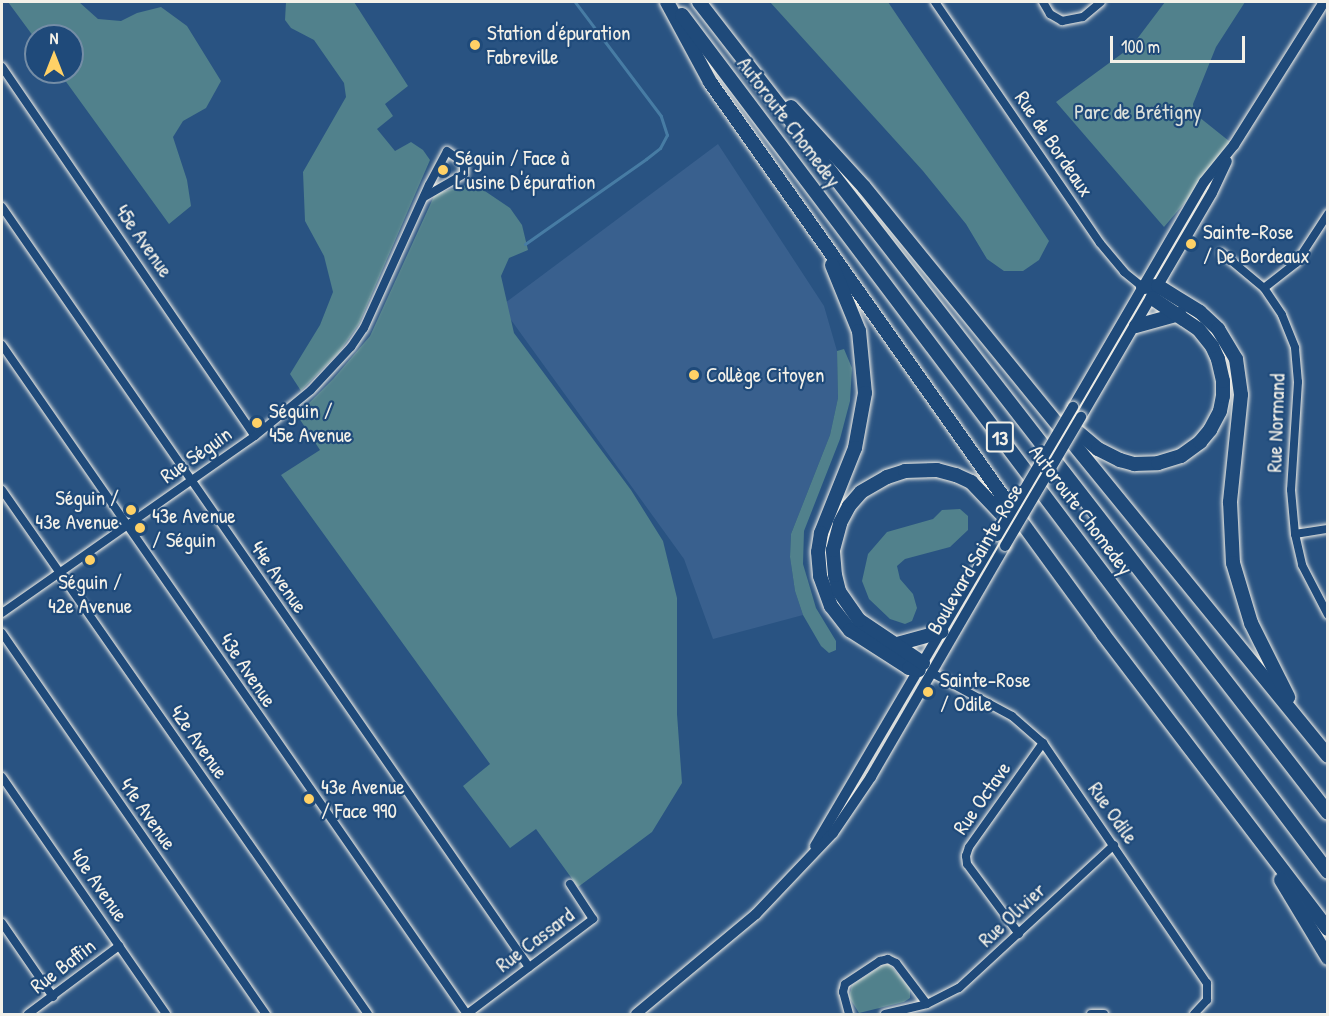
<!DOCTYPE html>
<html>
<head>
<meta charset="utf-8">
<style>
  body { margin:0 }
  #map { position:relative; width:1329px; height:1016px; overflow:hidden; background:#295382; font-family:"Patrick Hand",sans-serif }
  div>[style] { position:absolute }
  [style*='--x'] { left:calc(var(--x)*1px); top:calc(var(--y)*1px); width:calc(var(--w)*1px); rotate:calc(var(--a)*1deg) }
  .built>* { inset:0; background:#39608e }
  .green>* { inset:0; background:#51818c }
  .stream>* { height:3px; margin:-1.5px; padding:0 1.5px; transform-origin:1.5px; border-radius:1.5px; background:#477ca4 }
  .roads { filter:drop-shadow(0 0 2px #f4f1e8) drop-shadow(0 0 2px #f4f1e8) }
  .street>* { height:8px; margin:-4px; padding:0 4px; transform-origin:4px; border-radius:4px; background:#1f4a7a }
  .secondary>* { height:10px; margin:-5px; padding:0 5px; transform-origin:5px; border-radius:5px; background:#1f4a7a }
  .highway>* { height:14px; margin:-7px; padding:0 7px; transform-origin:7px; border-radius:7px; background:#1f4a7a }
  .bridges { filter:drop-shadow(0 0 2px #f4f1e8) drop-shadow(0 0 2px #f4f1e8) }
  .secondary-bridge>* { height:10px; margin:-5px; padding:0 5px; transform-origin:5px; border-radius:5px; background:#1f4a7a }
  .dots>* { width:16px; height:16px; translate:-50% -50%; box-sizing:border-box; border:3px solid #1f4a7a; border-radius:50% }
  span { translate:-50% -50%; white-space:nowrap; text-align:center; line-height:1.15; -webkit-text-stroke:4.5px #1f4a7a; paint-order:stroke }
  .shield-label span { padding:2px 4px; background:#1f4a7a; border:2px solid; border-radius:4px; -webkit-text-stroke-width:0 }
  .shield-label { font-size:20px; color:#f4f1e8; font-weight:700 }
  .poi-label { font-size:21px; color:#f4f1e8 }
  .left { translate:0 -50%; text-align:left }
  .right { translate:-100% -50%; text-align:right }
  .park-label { font-size:21px; color:#dce0da }
  .street-label { font-size:21px; color:#f4f1e8 }
  .frame { position:absolute; inset:0; border:3px solid #f4f1e8; pointer-events:none }
  .north { position:absolute; left:24px; top:24px; width:60px; height:60px; box-sizing:border-box; background:#1f4a7a; border:2px solid #748da6; border-radius:50%; rotate:0deg; font-size:16px; font-weight:700; line-height:24px; text-align:center; color:#f4f1e8 }
  .north::after { content:''; display:block; margin:auto; width:21px; height:27px; background:#ffd166; clip-path:polygon(50% 0,100% 100%,50% 72%,0 100%) }
  .scale { position:absolute; left:1110px; top:36px; width:135px; height:27px; box-sizing:border-box; border:3px solid #f4f1e8; border-top:0; padding-left:8px; font-size:18px; line-height:21px; white-space:nowrap; color:#f4f1e8; -webkit-text-stroke:4px #1f4a7a; paint-order:stroke }
</style>
</head>
<body>
<div id="map">
  <div class="built">
    <div style="clip-path:polygon(718px 144px,824px 306px,837px 351px,838px 398px,830px 435px,791px 534px,790px 557px,795px 591px,803px 615px,713px 639px,684px 559px,501px 306px)"></div>
  </div>
  <div class="green">
    <div style="clip-path:polygon(8px 2px,79px 2px,98px 19px,121px 21px,137px 13px,161px 7px,187px 26px,221px 81px,206px 108px,183px 121px,173px 137px,187px 180px,191px 206px,169px 224px,59px 72px,72px 72px,72px 36px,36px 36px,36px 40px)"></div>
    <div style="clip-path:polygon(286px 2px,354px 2px,408px 86px,385px 104px,393px 116px,377px 129px,395px 151px,411px 142px,423px 150px,430px 160px,359px 324px,340px 351px,301px 391px,290px 374px,320px 325px,333px 292px,324px 256px,305px 221px,303px 172px,346px 97px,344px 83px,314px 40px,291px 28px,285px 20px)"></div>
    <div style="clip-path:polygon(770px 2px,888px 2px,1049px 241px,1039px 260px,1023px 271px,1004px 271px,987px 259px,966px 224px,923px 171px)"></div>
    <div style="clip-path:polygon(1165px 2px,1245px 2px,1216px 47px,1193px 104px,1194px 113px,1234px 145px,1164px 227px,1056px 102px,1131px 47px)"></div>
    <div style="clip-path:polygon(473px 183px,510px 208px,522px 225px,528px 250px,509px 258px,501px 276px,514px 333px,631px 490px,663px 541px,677px 598px,677px 714px,682px 783px,652px 832px,578px 887px,536px 829px,510px 848px,463px 786px,490px 764px,281px 475px,320px 450px,297px 415px,333px 379px,370px 336px,435px 194px)"></div>
    <div style="clip-path:polygon(844px 349px,852px 368px,850px 401px,840px 439px,804px 531px,803px 564px,816px 608px,836px 641px,836px 650px,829px 653px,821px 646px,803px 615px,795px 591px,790px 557px,791px 534px,830px 435px,838px 398px,837px 351px)"></div>
    <div style="clip-path:polygon(960px 509px,968px 516px,968px 530px,950px 547px,905px 559px,897px 566px,900px 579px,913px 594px,917px 608px,912px 621px,905px 624px,890px 619px,869px 599px,862px 581px,868px 554px,887px 532px,933px 519px,942px 510px)"></div>
    <div style="clip-path:polygon(889px 964px,910px 988px,910px 998px,904px 1002px,859px 1013px,849px 997px,852px 985px,883px 965px)"></div>
  </div>
  <div class="stream">
    <div style="--x:525;--y:244;--w:148;--a:-35.1"></div>
    <div style="--x:646;--y:159;--w:18;--a:-38"></div>
    <div style="--x:660;--y:148;--w:15;--a:-62"></div>
    <div style="--x:667;--y:135;--w:20;--a:-108"></div>
    <div style="--x:661;--y:116;--w:143;--a:-127"></div>
  </div>
  <div class="roads">
    <div class="street">
      <div style="--x:935;--y:2;--w:292;--a:55.6"></div>
      <div style="--x:1100;--y:243;--w:38;--a:50"></div>
      <div style="--x:1124;--y:272;--w:26;--a:39"></div>
      <div style="--x:1043;--y:2;--w:14;--a:60"></div>
      <div style="--x:1050;--y:14;--w:14;--a:30"></div>
      <div style="--x:1062;--y:21;--w:21;--a:-11"></div>
      <div style="--x:1083;--y:17;--w:23;--a:-40"></div>
      <div style="--x:2;--y:67;--w:447;--a:55.6"></div>
      <div style="--x:2;--y:207;--w:925;--a:55.26"></div>
      <div style="--x:1222;--y:253;--w:55;--a:39.8"></div>
      <div style="--x:1264;--y:288;--w:32;--a:56"></div>
      <div style="--x:1282;--y:315;--w:35;--a:68"></div>
      <div style="--x:1295;--y:348;--w:34;--a:85"></div>
      <div style="--x:1298;--y:382;--w:108;--a:93.7"></div>
      <div style="--x:1291;--y:490;--w:44;--a:84.8"></div>
      <div style="--x:1295;--y:534;--w:32;--a:77"></div>
      <div style="--x:1302;--y:565;--w:56;--a:62.5"></div>
      <div style="--x:1264;--y:288;--w:41;--a:-38"></div>
      <div style="--x:1296;--y:263;--w:59;--a:-56.9"></div>
      <div style="--x:2;--y:345;--w:815;--a:55.2"></div>
      <div style="--x:2;--y:490;--w:639;--a:55.07"></div>
      <div style="--x:1295;--y:534;--w:33;--a:-9"></div>
      <div style="--x:2;--y:613;--w:309;--a:-35"></div>
      <div style="--x:255;--y:436;--w:72;--a:-39.4"></div>
      <div style="--x:311;--y:390;--w:59;--a:-47.1"></div>
      <div style="--x:351;--y:347;--w:23;--a:-56"></div>
      <div style="--x:364;--y:328;--w:157;--a:-65.6"></div>
      <div style="--x:429;--y:185;--w:38;--a:-62"></div>
      <div style="--x:447;--y:151;--w:16;--a:35"></div>
      <div style="--x:460;--y:160;--w:7;--a:56"></div>
      <div style="--x:464;--y:166;--w:8;--a:90"></div>
      <div style="--x:464;--y:174;--w:46;--a:150.1"></div>
      <div style="--x:2;--y:633;--w:464;--a:55.3"></div>
      <div style="--x:932;--y:673;--w:91;--a:28.3"></div>
      <div style="--x:1012;--y:716;--w:41;--a:41.1"></div>
      <div style="--x:1043;--y:743;--w:291;--a:55.7"></div>
      <div style="--x:1207;--y:983;--w:17;--a:90"></div>
      <div style="--x:1207;--y:1000;--w:19;--a:133"></div>
      <div style="--x:2;--y:777;--w:288;--a:55.3"></div>
      <div style="--x:2;--y:923;--w:90;--a:55.4"></div>
      <div style="--x:1019;--y:934;--w:87;--a:-126.6"></div>
      <div style="--x:967;--y:864;--w:8;--a:-97"></div>
      <div style="--x:966;--y:856;--w:9;--a:-72"></div>
      <div style="--x:969;--y:847;--w:128;--a:-54.6"></div>
      <div style="--x:28;--y:1014;--w:114;--a:-36.8"></div>
      <div style="--x:467;--y:1014;--w:158;--a:-37"></div>
      <div style="--x:593;--y:919;--w:42;--a:-123.3"></div>
      <div style="--x:849;--y:1014;--w:23;--a:-105"></div>
      <div style="--x:843;--y:992;--w:8;--a:-76"></div>
      <div style="--x:845;--y:984;--w:42;--a:-33.3"></div>
      <div style="--x:880;--y:961;--w:8;--a:-14"></div>
      <div style="--x:888;--y:959;--w:9;--a:27"></div>
      <div style="--x:896;--y:963;--w:51;--a:52.9"></div>
      <div style="--x:885;--y:1014;--w:43;--a:-13.4"></div>
      <div style="--x:927;--y:1004;--w:36;--a:-27"></div>
      <div style="--x:959;--y:988;--w:211;--a:-42.7"></div>
      <div style="--x:1091;--y:1014;--w:13;--a:0"></div>
    </div>
    <div class="secondary">
      <div style="--x:1073;--y:407;--w:260;--a:-59.8"></div>
      <div style="--x:1204;--y:182;--w:48;--a:-51"></div>
      <div style="--x:1234;--y:145;--w:169;--a:-57.8"></div>
      <div style="--x:1081;--y:417;--w:259;--a:-59.7"></div>
      <div style="--x:1212;--y:193;--w:35;--a:-65"></div>
      <div style="--x:815;--y:846;--w:359;--a:-59.6"></div>
      <div style="--x:636;--y:1014;--w:156;--a:-39.8"></div>
      <div style="--x:756;--y:914;--w:112;--a:-46.5"></div>
      <div style="--x:833;--y:833;--w:68;--a:-55.8"></div>
      <div style="--x:871;--y:777;--w:267;--a:-59.9"></div>
    </div>
    <div class="highway">
      <div style="--x:667;--y:2;--w:91;--a:61.7"></div>
      <div style="--x:710;--y:82;--w:509;--a:54.75"></div>
      <div style="--x:1004;--y:498;--w:168;--a:53.9"></div>
      <div style="--x:1103;--y:634;--w:371;--a:52.7"></div>
      <div style="--x:699;--y:2;--w:1026;--a:52.2"></div>
      <div style="--x:682;--y:15;--w:1073;--a:52.99"></div>
      <div style="--x:791;--y:107;--w:108;--a:47.6"></div>
      <div style="--x:864;--y:187;--w:734;--a:50.8"></div>
      <div style="--x:832;--y:265;--w:71;--a:67.8"></div>
      <div style="--x:859;--y:331;--w:62;--a:84.5"></div>
      <div style="--x:865;--y:393;--w:56;--a:100.3"></div>
      <div style="--x:855;--y:448;--w:92;--a:111.8"></div>
      <div style="--x:821;--y:533;--w:19;--a:99"></div>
      <div style="--x:818;--y:552;--w:24;--a:85"></div>
      <div style="--x:820;--y:576;--w:32;--a:70"></div>
      <div style="--x:831;--y:606;--w:31;--a:52"></div>
      <div style="--x:850;--y:630;--w:70;--a:32.8"></div>
      <div style="--x:909;--y:668;--w:10;--a:11"></div>
      <div style="--x:1143;--y:287;--w:15;--a:-4"></div>
      <div style="--x:1158;--y:286;--w:49;--a:31.8"></div>
      <div style="--x:1200;--y:312;--w:25;--a:43"></div>
      <div style="--x:1218;--y:329;--w:35;--a:59"></div>
      <div style="--x:1236;--y:359;--w:36;--a:82"></div>
      <div style="--x:1241;--y:395;--w:108;--a:95.9"></div>
      <div style="--x:1230;--y:502;--w:61;--a:87.2"></div>
      <div style="--x:1233;--y:563;--w:63;--a:73.3"></div>
      <div style="--x:1251;--y:623;--w:83;--a:63.4"></div>
      <div style="--x:1136;--y:326;--w:45;--a:-15.6"></div>
      <div style="--x:1066;--y:422;--w:42;--a:40.2"></div>
      <div style="--x:1098;--y:449;--w:25;--a:27"></div>
      <div style="--x:1120;--y:460;--w:15;--a:16"></div>
      <div style="--x:1134;--y:464;--w:24;--a:-2"></div>
      <div style="--x:1158;--y:463;--w:24;--a:-17"></div>
      <div style="--x:1181;--y:456;--w:24;--a:-36"></div>
      <div style="--x:1200;--y:442;--w:16;--a:-50"></div>
      <div style="--x:1210;--y:430;--w:21;--a:-62"></div>
      <div style="--x:1220;--y:411;--w:15;--a:-79"></div>
      <div style="--x:1223;--y:396;--w:15;--a:-90"></div>
      <div style="--x:1223;--y:381;--w:23;--a:-103"></div>
      <div style="--x:1218;--y:359;--w:14;--a:-115"></div>
      <div style="--x:1212;--y:346;--w:22;--a:-129"></div>
      <div style="--x:1198;--y:329;--w:55;--a:-146"></div>
      <div style="--x:897;--y:644;--w:46;--a:-15.3"></div>
      <div style="--x:923;--y:663;--w:77;--a:-146.1"></div>
      <div style="--x:859;--y:620;--w:35;--a:-125"></div>
      <div style="--x:839;--y:591;--w:16;--a:-104"></div>
      <div style="--x:835;--y:575;--w:25;--a:-95"></div>
      <div style="--x:833;--y:550;--w:28;--a:-75"></div>
      <div style="--x:840;--y:523;--w:19;--a:-62"></div>
      <div style="--x:849;--y:506;--w:18;--a:-49"></div>
      <div style="--x:861;--y:492;--w:30;--a:-30"></div>
      <div style="--x:887;--y:477;--w:19;--a:-18"></div>
      <div style="--x:905;--y:471;--w:32;--a:-2"></div>
      <div style="--x:937;--y:470;--w:20;--a:15"></div>
      <div style="--x:956;--y:475;--w:17;--a:25"></div>
      <div style="--x:971;--y:482;--w:62;--a:46.3"></div>
      <div style="--x:1281;--y:880;--w:91;--a:58.9"></div>
    </div>
  </div>
  <div class="bridges">
    <div class="secondary-bridge">
      <div style="--x:997;--y:536;--w:150;--a:-59.5"></div>
      <div style="--x:1005;--y:546;--w:150;--a:-59.5"></div>
    </div>
  </div>
  <div class="dots">
    <div style="left:475px;top:45px;background:#ffd166"></div>
    <div style="left:443px;top:170px;background:#ffd166"></div>
    <div style="left:1191px;top:244px;background:#ffd166"></div>
    <div style="left:694px;top:375px;background:#ffd166"></div>
    <div style="left:257px;top:423px;background:#ffd166"></div>
    <div style="left:131px;top:510px;background:#ffd166"></div>
    <div style="left:140px;top:528px;background:#ffd166"></div>
    <div style="left:90px;top:560px;background:#ffd166"></div>
    <div style="left:928px;top:692px;background:#ffd166"></div>
    <div style="left:309px;top:799px;background:#ffd166"></div>
  </div>
  <div class="shield-label">
    <span style="left:1000px;top:437px">13</span>
  </div>
  <div class="poi-label">
    <span class="left" style="left:487px;top:45px">Station d'épuration<br>Fabreville</span>
    <span class="left" style="left:455px;top:170px">Séguin / Face à<br>L'usine D'épuration</span>
    <span class="left" style="left:1203px;top:244px">Sainte-Rose<br>/ De Bordeaux</span>
    <span class="left" style="left:706px;top:375px">Collège Citoyen</span>
    <span class="left" style="left:269px;top:423px">Séguin /<br>45e Avenue</span>
    <span class="right" style="left:119px;top:510px">Séguin /<br>43e Avenue</span>
    <span class="left" style="left:152px;top:528px">43e Avenue<br>/ Séguin</span>
    <span style="left:90px;top:594px">Séguin /<br>42e Avenue</span>
    <span class="left" style="left:940px;top:692px">Sainte-Rose<br>/ Odile</span>
    <span class="left" style="left:321px;top:799px">43e Avenue<br>/ Face 990</span>
  </div>
  <div class="park-label">
    <span style="left:1138px;top:112px">Parc de Brétigny</span>
  </div>
  <div class="street-label">
    <span style="left:789px;top:122px;rotate:53deg">Autoroute Chomedey</span>
    <span style="left:1054px;top:144px;rotate:56deg">Rue de Bordeaux</span>
    <span style="left:144px;top:241px;rotate:55deg">45e Avenue</span>
    <span style="left:1276px;top:423px;rotate:-88deg">Rue Normand</span>
    <span style="left:196px;top:455px;rotate:-35deg">Rue Séguin</span>
    <span style="left:1081px;top:510px;rotate:53deg">Autoroute Chomedey</span>
    <span style="left:975px;top:559px;rotate:-60deg">Boulevard Sainte-Rose</span>
    <span style="left:279px;top:577px;rotate:55deg">44e Avenue</span>
    <span style="left:248px;top:670px;rotate:56deg">43e Avenue</span>
    <span style="left:199px;top:742px;rotate:55deg">42e Avenue</span>
    <span style="left:982px;top:798px;rotate:-55deg">Rue Octave</span>
    <span style="left:1113px;top:813px;rotate:55deg">Rue Odile</span>
    <span style="left:148px;top:814px;rotate:55deg">41e Avenue</span>
    <span style="left:99px;top:885px;rotate:55deg">40e Avenue</span>
    <span style="left:1012px;top:915px;rotate:-43deg">Rue Olivier</span>
    <span style="left:535px;top:940px;rotate:-37deg">Rue Cassard</span>
    <span style="left:63px;top:966px;rotate:-37deg">Rue Baffin</span>
  </div>
  <div class="frame"></div>
  <div class="north">N</div>
  <div class="scale">100 m</div>
</div>
</body>
</html>
